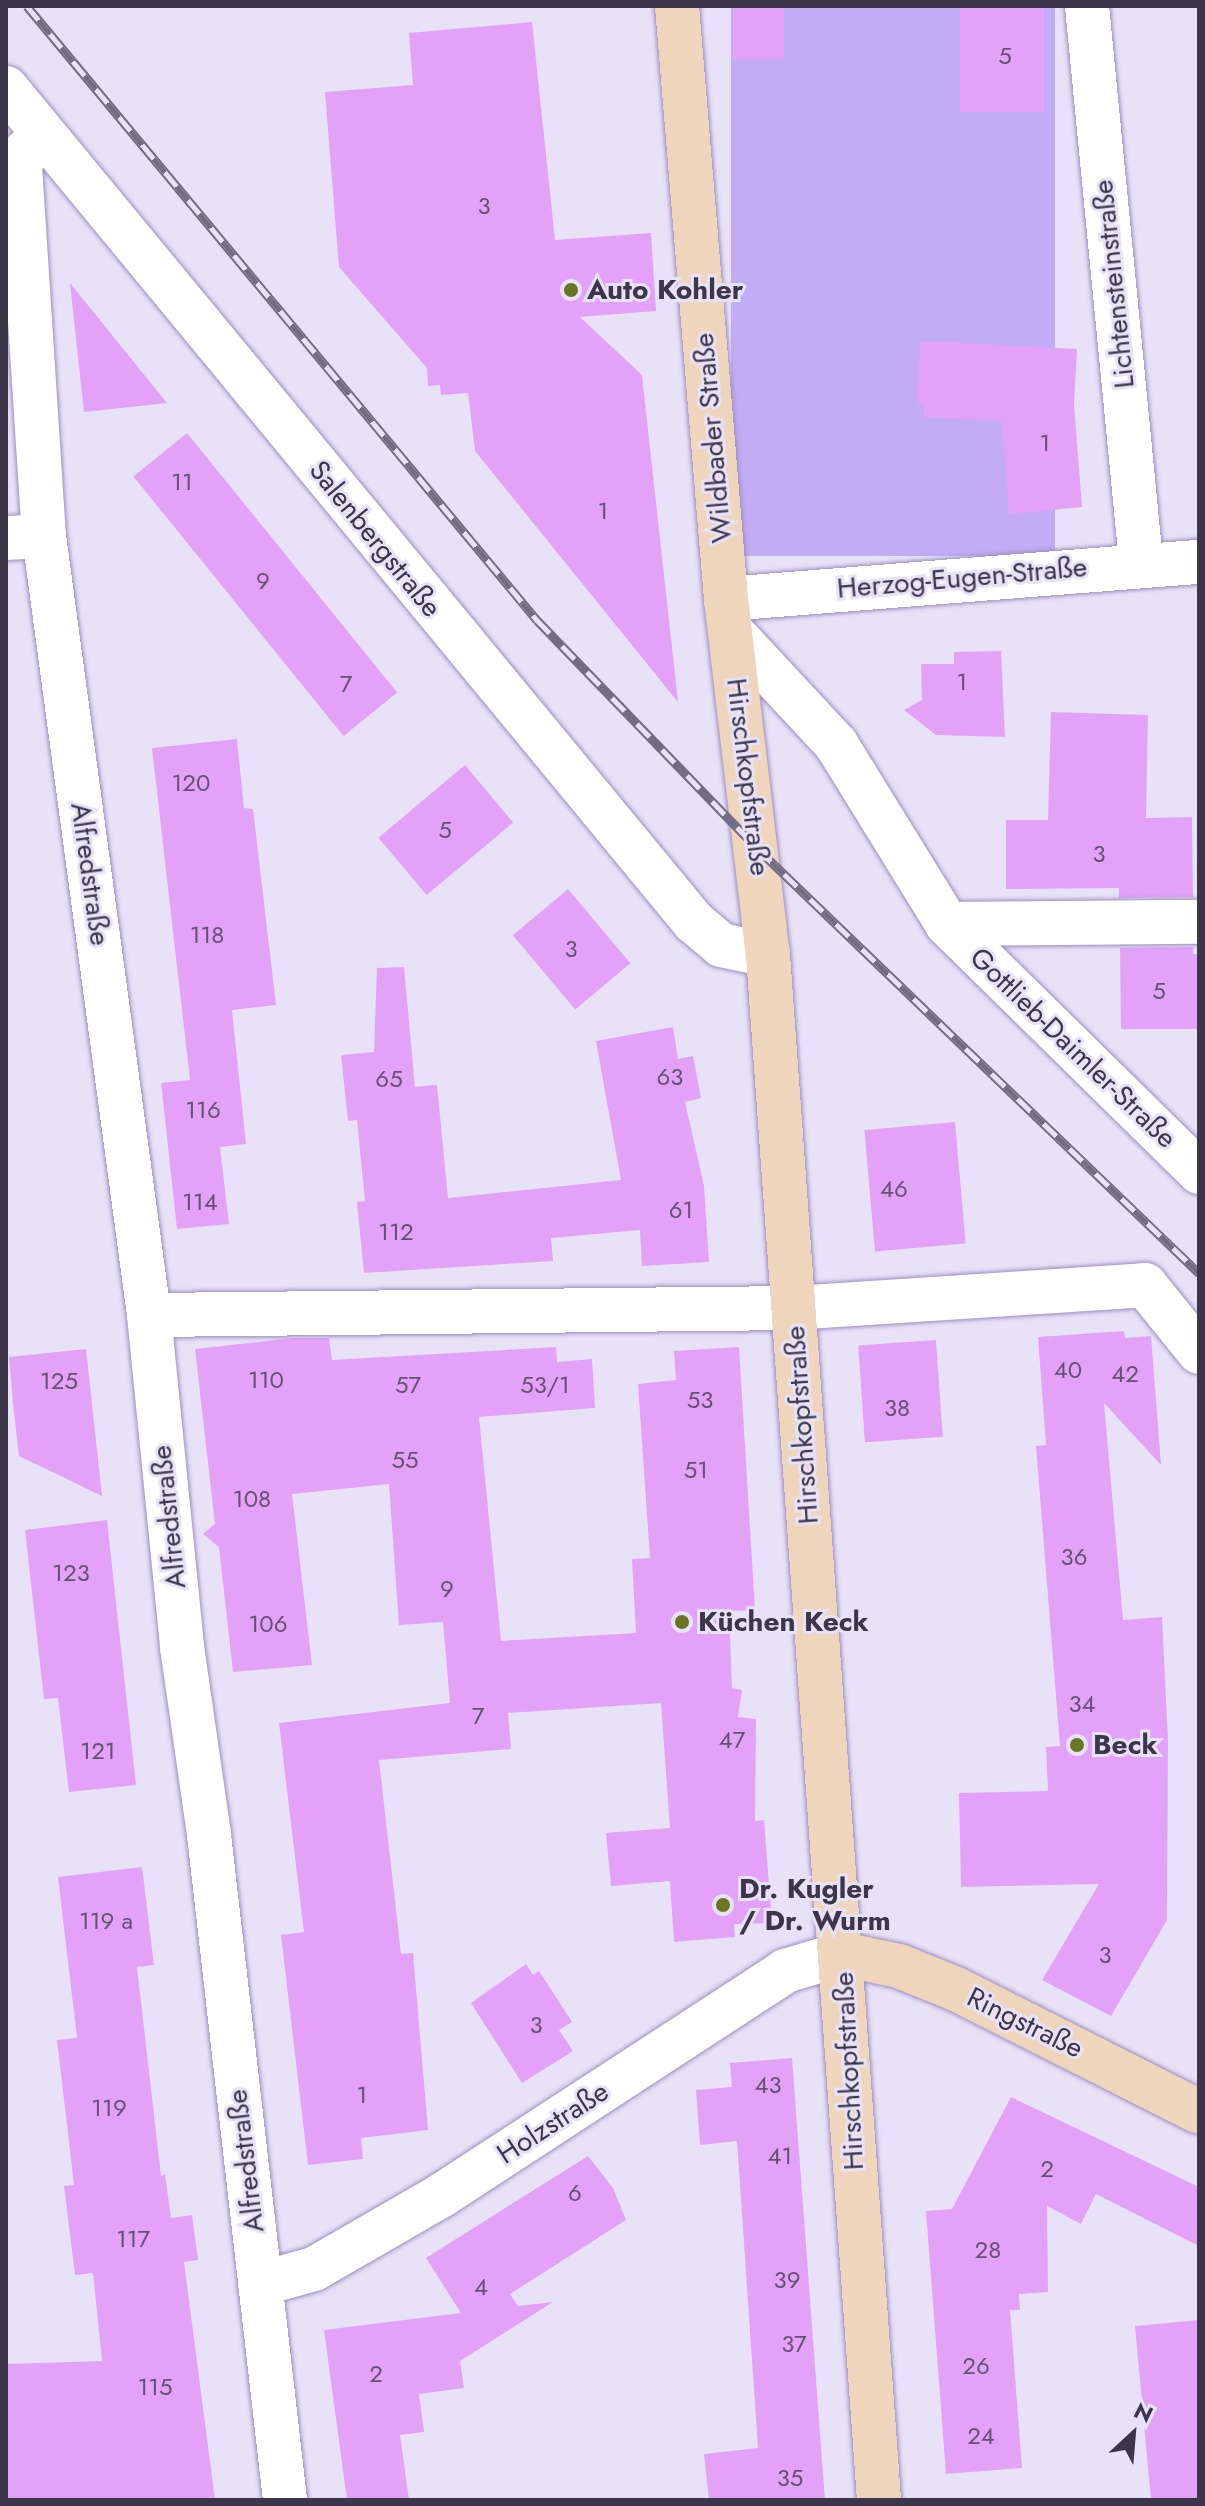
<!DOCTYPE html>
<html>
<head>
<meta charset="utf-8">
<style>
  body { margin:0 }
  #map { position:relative; width:1205px; height:2506px; overflow:hidden; background:#e8e2f8; font-family:Jost,sans-serif }
  div>[style] { position:absolute }
  [style*='--x'] { left:calc(var(--x)*1px); top:calc(var(--y)*1px); width:calc(var(--w)*1px); rotate:calc(var(--a)*1deg) }
  .green>* { inset:0; background:#c1acf5; transform-origin:0 0 }
  .building>* { inset:0; background:#e3a2f8; transform-origin:0 0 }
  .roads { filter:drop-shadow(0 0 2px #9d8ec1) drop-shadow(0 0 2px #9d8ec1) }
  .street>* { height:44px; margin:-22px; padding:0 22px; transform-origin:22px; border-radius:22px; background:#fff }
  .secondary>* { height:44px; margin:-22px; padding:0 22px; transform-origin:22px; border-radius:22px; background:#efd5bc }
  .rail>* { height:9px; margin-top:-4.5px; transform-origin:0; background:repeating-linear-gradient(90deg,#e8e2f8 0 18px,#736d83 0 36px); box-sizing:border-box; border-block:2px solid #736d83 }
  .dots>* { width:22px; height:22px; translate:-50% -50%; box-sizing:border-box; border:4px solid #e8e2f8; border-radius:50% }
  span { translate:-50% -50%; white-space:nowrap; text-align:center; line-height:1.15; -webkit-text-stroke:6px #e8e2f8; paint-order:stroke }
  .number-label { font-size:24px; color:#665176 }
  .number-label span { -webkit-text-stroke-width:0 }
  .street-label { font-size:28px; color:#3c364b }
  .poi-label { font-size:28px; color:#3c364b; font-weight:700 }
  .left { translate:0 -50%; text-align:left }
  .frame { position:absolute; inset:0; border:8px solid #3c364b; pointer-events:none }
  .north { position:absolute; left:1093px; top:2394px; width:80px; height:80px; -webkit-text-stroke:6px #e8e2f8; paint-order:stroke; rotate:26deg; font-size:22px; font-weight:700; line-height:32px; text-align:center; color:#3c364b }
  .north::after { content:''; display:block; margin:auto; width:28px; height:36px; background:#3c364b; clip-path:polygon(50% 0,100% 100%,50% 72%,0 100%) }
</style>
</head>
<body>
<div id="map">
  <div class="green">
    <div style="left:731px;top:6px;width:324px;height:550px"></div>
  </div>
  <div class="building">
    <div style="left:733px;top:6px;width:51px;height:53px"></div>
    <div style="left:960px;top:6px;width:84px;height:106px"></div>
    <div style="clip-path:polygon(532px 22px,555px 240px,651px 233px,656px 311px,580px 317px,642px 375px,678px 702px,475px 451px,468px 393px,441px 395px,440px 385px,428px 386px,427px 368px,339px 267px,325px 92px,413px 85px,409px 33px)"></div>
    <div style="clip-path:polygon(70px 283px,167px 403px,84px 412px)"></div>
    <div style="clip-path:polygon(920px 341px,1077px 349px,1074px 405px,1082px 507px,1009px 514px,1002px 421px,924px 417px,924px 405px,917px 405px)"></div>
    <div style="left:187px;top:433px;width:334px;height:69px;rotate:51deg"></div>
    <div style="clip-path:polygon(1001px 651px,1005px 737px,936px 735px,904px 710px,922px 700px,921px 664px,954px 664px,954px 652px)"></div>
    <div style="clip-path:polygon(1051px 712px,1148px 715px,1146px 818px,1192px 817px,1193px 897px,1119px 898px,1119px 888px,1006px 889px,1006px 820px,1048px 820px)"></div>
    <div style="clip-path:polygon(237px 739px,244px 808px,253px 809px,276px 1005px,232px 1010px,246px 1144px,220px 1147px,229px 1224px,177px 1229px,161px 1083px,190px 1080px,152px 748px)"></div>
    <div style="left:465px;top:765px;width:75px;height:113px;rotate:50deg"></div>
    <div style="left:568px;top:889px;width:97px;height:72px;rotate:50deg"></div>
    <div style="clip-path:polygon(1193px 947px,1193px 954px,1199px 954px,1199px 1029px,1121px 1029px,1120px 948px)"></div>
    <div style="clip-path:polygon(404px 967px,415px 1087px,437px 1085px,448px 1198px,621px 1180px,596px 1041px,673px 1027px,678px 1059px,693px 1056px,701px 1098px,685px 1102px,704px 1186px,709px 1262px,642px 1266px,640px 1230px,551px 1238px,553px 1261px,364px 1273px,357px 1202px,365px 1201px,357px 1120px,348px 1121px,341px 1055px,374px 1052px,377px 968px)"></div>
    <div style="left:955px;top:1122px;width:122px;height:91px;rotate:85deg"></div>
    <div style="clip-path:polygon(1124px 1331px,1125px 1338px,1151px 1336px,1161px 1465px,1104px 1403px,1123px 1620px,1162px 1617px,1168px 1740px,1167px 1920px,1111px 2016px,1042px 1980px,1099px 1884px,961px 1887px,959px 1793px,1048px 1791px,1046px 1747px,1060px 1746px,1036px 1446px,1046px 1445px,1038px 1337px)"></div>
    <div style="clip-path:polygon(293px 1338px,329px 1338px,332px 1360px,556px 1347px,557px 1362px,592px 1359px,595px 1408px,479px 1417px,501px 1641px,636px 1633px,632px 1559px,650px 1558px,638px 1384px,676px 1380px,674px 1351px,739px 1347px,755px 1610px,729px 1611px,732px 1688px,742px 1690px,738px 1717px,756px 1719px,755px 1821px,764px 1820px,772px 1923px,734px 1924px,735px 1937px,674px 1942px,670px 1881px,611px 1886px,606px 1833px,670px 1828px,661px 1703px,508px 1713px,511px 1749px,379px 1760px,401px 1954px,413px 1953px,428px 2130px,361px 2138px,363px 2159px,308px 2165px,281px 1935px,304px 1932px,279px 1723px,450px 1703px,443px 1622px,399px 1625px,389px 1484px,292px 1494px,312px 1665px,233px 1672px,219px 1547px,203px 1534px,215px 1524px,195px 1349px)"></div>
    <div style="left:936px;top:1340px;width:97px;height:78px;rotate:86deg"></div>
    <div style="clip-path:polygon(86px 1349px,102px 1496px,19px 1456px,13px 1403px,9px 1357px)"></div>
    <div style="clip-path:polygon(107px 1520px,136px 1785px,69px 1792px,58px 1698px,44px 1699px,25px 1530px)"></div>
    <div style="clip-path:polygon(142px 1867px,154px 1965px,137px 1967px,161px 2176px,165px 2174px,171px 2218px,192px 2215px,198px 2260px,184px 2262px,215px 2500px,6px 2500px,6px 2364px,102px 2361px,93px 2273px,75px 2275px,64px 2186px,74px 2185px,57px 2040px,77px 2038px,58px 1877px)"></div>
    <div style="clip-path:polygon(526px 1964px,533px 1975px,539px 1971px,572px 2022px,559px 2030px,573px 2051px,522px 2083px,471px 2003px)"></div>
    <div style="clip-path:polygon(792px 2058px,825px 2500px,709px 2500px,704px 2454px,758px 2448px,737px 2141px,700px 2145px,696px 2090px,732px 2087px,730px 2063px)"></div>
    <div style="clip-path:polygon(1011px 2097px,1199px 2187px,1199px 2246px,1096px 2194px,1081px 2224px,1047px 2206px,1048px 2292px,1019px 2294px,1020px 2310px,1010px 2310px,1022px 2468px,946px 2474px,926px 2211px,952px 2209px)"></div>
    <div style="clip-path:polygon(588px 2156px,613px 2188px,626px 2220px,510px 2294px,518px 2306px,553px 2302px,460px 2361px,464px 2388px,419px 2394px,424px 2432px,400px 2435px,409px 2500px,347px 2500px,324px 2330px,461px 2313px,426px 2258px)"></div>
    <div style="clip-path:polygon(1199px 2320px,1199px 2500px,1151px 2500px,1135px 2326px)"></div>
  </div>
  <div class="roads">
    <div class="street">
      <div style="--x:1087;--y:6;--w:559;--a:84.45"></div>
      <div style="--x:6;--y:88;--w:1081;--a:50.48"></div>
      <div style="--x:694;--y:922;--w:35;--a:40"></div>
      <div style="--x:721;--y:945;--w:48;--a:12"></div>
      <div style="--x:43;--y:136;--w:23;--a:139"></div>
      <div style="--x:26;--y:151;--w:16;--a:112"></div>
      <div style="--x:20;--y:166;--w:371;--a:86.3"></div>
      <div style="--x:44;--y:536;--w:786;--a:82.32"></div>
      <div style="--x:149;--y:1315;--w:334;--a:84.3"></div>
      <div style="--x:182;--y:1647;--w:190;--a:81.8"></div>
      <div style="--x:209;--y:1835;--w:669;--a:83.48"></div>
      <div style="--x:6;--y:538;--w:38;--a:-3"></div>
      <div style="--x:726;--y:599;--w:474;--a:-4.5"></div>
      <div style="--x:730;--y:630;--w:156;--a:47.1"></div>
      <div style="--x:836;--y:744;--w:211;--a:58.3"></div>
      <div style="--x:947;--y:924;--w:354;--a:44.5"></div>
      <div style="--x:947;--y:924;--w:252;--a:-0.5"></div>
      <div style="--x:149;--y:1315;--w:644;--a:-0.62"></div>
      <div style="--x:793;--y:1308;--w:353;--a:-3.7"></div>
      <div style="--x:1145;--y:1285;--w:86;--a:51.1"></div>
      <div style="--x:260;--y:2284;--w:56;--a:-15.5"></div>
      <div style="--x:314;--y:2269;--w:148;--a:-30"></div>
      <div style="--x:442;--y:2195;--w:410;--a:-33.1"></div>
      <div style="--x:785;--y:1971;--w:59;--a:-16.6"></div>
    </div>
    <div class="secondary">
      <div style="--x:677;--y:6;--w:595;--a:85.28"></div>
      <div style="--x:726;--y:599;--w:358;--a:83.3"></div>
      <div style="--x:768;--y:955;--w:1549;--a:85.89"></div>
      <div style="--x:842;--y:1954;--w:58;--a:11.9"></div>
      <div style="--x:899;--y:1966;--w:61;--a:22"></div>
      <div style="--x:956;--y:1989;--w:272;--a:26.8"></div>
    </div>
  </div>
  <div class="rail">
    <div style="--x:27;--y:6;--w:798;--a:50.29"></div>
    <div style="--x:537;--y:620;--w:318;--a:46"></div>
    <div style="--x:758;--y:849;--w:612;--a:43.87"></div>
  </div>
  <div class="dots">
    <div style="left:571px;top:290px;background:#697521"></div>
    <div style="left:682px;top:1622px;background:#697521"></div>
    <div style="left:1077px;top:1745px;background:#697521"></div>
    <div style="left:723px;top:1905px;background:#697521"></div>
  </div>
  <div class="number-label">
    <span style="left:1005px;top:56px">5</span>
    <span style="left:484px;top:206px">3</span>
    <span style="left:1045px;top:443px">1</span>
    <span style="left:182px;top:482px">11</span>
    <span style="left:603px;top:511px">1</span>
    <span style="left:263px;top:581px">9</span>
    <span style="left:962px;top:682px">1</span>
    <span style="left:346px;top:684px">7</span>
    <span style="left:191px;top:783px">120</span>
    <span style="left:445px;top:830px">5</span>
    <span style="left:1099px;top:854px">3</span>
    <span style="left:207px;top:935px">118</span>
    <span style="left:571px;top:949px">3</span>
    <span style="left:1159px;top:991px">5</span>
    <span style="left:670px;top:1077px">63</span>
    <span style="left:389px;top:1079px">65</span>
    <span style="left:203px;top:1110px">116</span>
    <span style="left:894px;top:1189px">46</span>
    <span style="left:200px;top:1202px">114</span>
    <span style="left:681px;top:1210px">61</span>
    <span style="left:396px;top:1232px">112</span>
    <span style="left:1068px;top:1370px">40</span>
    <span style="left:1125px;top:1374px">42</span>
    <span style="left:266px;top:1380px">110</span>
    <span style="left:59px;top:1381px">125</span>
    <span style="left:408px;top:1385px">57</span>
    <span style="left:545px;top:1385px">53/1</span>
    <span style="left:700px;top:1400px">53</span>
    <span style="left:897px;top:1408px">38</span>
    <span style="left:405px;top:1460px">55</span>
    <span style="left:696px;top:1470px">51</span>
    <span style="left:252px;top:1499px">108</span>
    <span style="left:1074px;top:1557px">36</span>
    <span style="left:71px;top:1573px">123</span>
    <span style="left:447px;top:1589px">9</span>
    <span style="left:268px;top:1624px">106</span>
    <span style="left:1082px;top:1704px">34</span>
    <span style="left:478px;top:1716px">7</span>
    <span style="left:732px;top:1740px">47</span>
    <span style="left:98px;top:1751px">121</span>
    <span style="left:106px;top:1921px">119 a</span>
    <span style="left:1105px;top:1955px">3</span>
    <span style="left:536px;top:2025px">3</span>
    <span style="left:768px;top:2085px">43</span>
    <span style="left:362px;top:2095px">1</span>
    <span style="left:109px;top:2108px">119</span>
    <span style="left:780px;top:2156px">41</span>
    <span style="left:1047px;top:2169px">2</span>
    <span style="left:575px;top:2193px">6</span>
    <span style="left:133px;top:2239px">117</span>
    <span style="left:988px;top:2250px">28</span>
    <span style="left:787px;top:2280px">39</span>
    <span style="left:481px;top:2287px">4</span>
    <span style="left:794px;top:2344px">37</span>
    <span style="left:976px;top:2366px">26</span>
    <span style="left:376px;top:2374px">2</span>
    <span style="left:155px;top:2387px">115</span>
    <span style="left:981px;top:2436px">24</span>
    <span style="left:790px;top:2478px">35</span>
  </div>
  <div class="street-label">
    <span style="left:1114px;top:284px;rotate:-96deg">Lichtensteinstraße</span>
    <span style="left:713px;top:438px;rotate:-95deg">Wildbader Straße</span>
    <span style="left:375px;top:539px;rotate:51deg">Salenbergstraße</span>
    <span style="left:962px;top:578px;rotate:-5deg">Herzog-Eugen-Straße</span>
    <span style="left:748px;top:777px;rotate:83deg">Hirschkopfstraße</span>
    <span style="left:90px;top:874px;rotate:82deg">Alfredstraße</span>
    <span style="left:1073px;top:1048px;rotate:44deg">Gottlieb-Daimler-Straße</span>
    <span style="left:802px;top:1425px;rotate:-94deg">Hirschkopfstraße</span>
    <span style="left:169px;top:1517px;rotate:-96deg">Alfredstraße</span>
    <span style="left:1025px;top:2023px;rotate:26deg">Ringstraße</span>
    <span style="left:849px;top:2071px;rotate:-93deg">Hirschkopfstraße</span>
    <span style="left:553px;top:2123px;rotate:-33deg">Holzstraße</span>
    <span style="left:246px;top:2161px;rotate:-97deg">Alfredstraße</span>
  </div>
  <div class="poi-label">
    <span class="left" style="left:587px;top:290px">Auto Kohler</span>
    <span class="left" style="left:698px;top:1622px">Küchen Keck</span>
    <span class="left" style="left:1093px;top:1745px">Beck</span>
    <span class="left" style="left:739px;top:1905px">Dr. Kugler<br>/ Dr. Wurm</span>
  </div>
  <div class="frame"></div>
  <div class="north">N</div>
</div>
</body>
</html>
